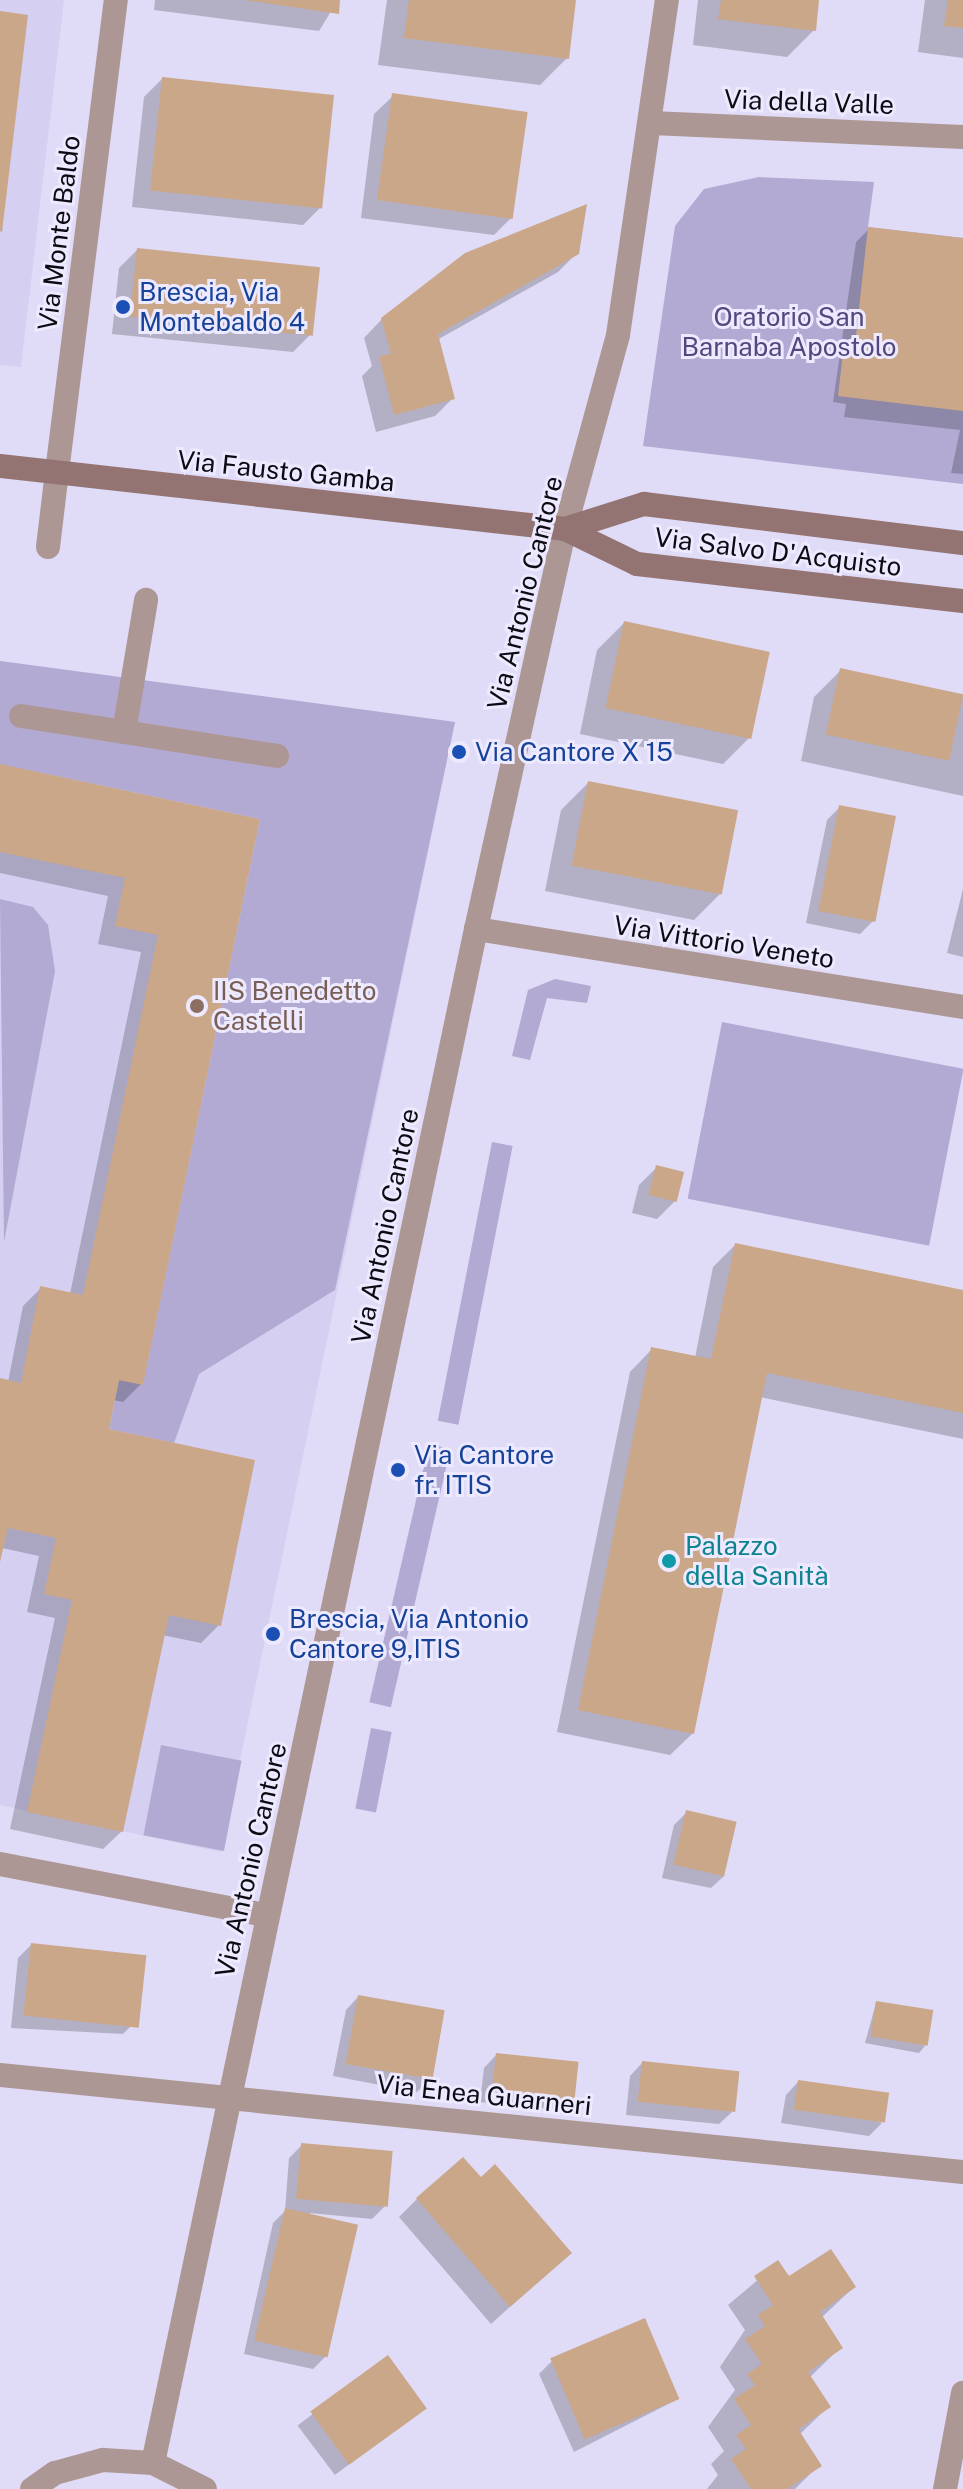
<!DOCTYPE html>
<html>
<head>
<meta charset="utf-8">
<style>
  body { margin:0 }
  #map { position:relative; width:963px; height:2489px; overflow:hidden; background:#e0dbf6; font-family:"Public Sans",sans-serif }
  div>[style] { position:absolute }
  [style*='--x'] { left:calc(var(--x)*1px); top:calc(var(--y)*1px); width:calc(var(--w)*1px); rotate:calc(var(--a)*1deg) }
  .built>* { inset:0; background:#d5cff1 }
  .green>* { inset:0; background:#b2aad2; transform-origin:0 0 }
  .shadow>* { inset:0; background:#0003; transform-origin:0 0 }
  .building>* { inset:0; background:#cba78a; transform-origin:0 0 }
  .lane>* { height:24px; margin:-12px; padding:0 12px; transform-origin:12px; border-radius:12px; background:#ad9795 }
  .street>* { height:24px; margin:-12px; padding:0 12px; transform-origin:12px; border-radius:12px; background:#ad9795 }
  .secondary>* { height:24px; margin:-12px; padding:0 12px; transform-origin:12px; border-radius:12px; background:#947472 }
  .dots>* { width:22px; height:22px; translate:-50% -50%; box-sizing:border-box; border:4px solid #ede9ff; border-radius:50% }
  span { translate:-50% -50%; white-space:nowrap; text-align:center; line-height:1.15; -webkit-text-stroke:6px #ede9ff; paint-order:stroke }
  .street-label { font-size:26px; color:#0c0a12 }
  .transit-label { font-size:26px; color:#164399 }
  .left { translate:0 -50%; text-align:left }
  .park-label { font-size:26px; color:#54477d }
  .education-label { font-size:26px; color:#785e54 }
  .culture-label { font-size:26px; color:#0d838f }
</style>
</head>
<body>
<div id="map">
  <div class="built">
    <div style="clip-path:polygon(0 0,64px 0,21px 367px,0 365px)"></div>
    <div style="clip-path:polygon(0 661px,455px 722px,221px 1852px,0 1805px)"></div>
  </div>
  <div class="green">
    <div style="clip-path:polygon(759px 177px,874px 182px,868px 227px,963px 238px,963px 484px,643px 446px,675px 226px,704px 189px)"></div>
    <div style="clip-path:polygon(0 661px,455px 722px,335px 1290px,199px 1374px,174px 1443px,109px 1429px,119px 1380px,143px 1384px,260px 819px,0 764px)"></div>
    <div style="clip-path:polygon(0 899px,33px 907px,48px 925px,55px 971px,4px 1242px)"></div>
    <div style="clip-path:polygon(555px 979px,591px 986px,587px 1003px,547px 998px,530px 1060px,512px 1056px,528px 990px)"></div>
    <div style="left:722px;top:1022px;width:246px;height:180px;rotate:11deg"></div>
    <div style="left:492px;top:1142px;width:21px;height:284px;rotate:11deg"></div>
    <div style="left:429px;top:1444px;width:22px;height:265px;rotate:13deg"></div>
    <div style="left:371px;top:1728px;width:21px;height:82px;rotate:11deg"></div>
    <div style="left:161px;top:1745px;width:82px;height:92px;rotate:11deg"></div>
  </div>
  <div class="shadow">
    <div style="clip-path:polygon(155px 0,338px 0,319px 31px,154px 10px)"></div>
    <div style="clip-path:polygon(387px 0,574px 0,567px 58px,540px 85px,378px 65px)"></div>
    <div style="clip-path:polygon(698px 0,817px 0,814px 30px,787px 57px,693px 45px)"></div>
    <div style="clip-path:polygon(925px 0,963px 0,963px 58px,918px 52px)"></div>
    <div style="clip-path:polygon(162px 79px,321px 207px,303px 225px,132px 207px,144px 97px)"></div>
    <div style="clip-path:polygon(393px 96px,512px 217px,494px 235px,361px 218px,374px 114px)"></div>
    <div style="clip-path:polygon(869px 229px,963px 240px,963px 474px,951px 473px,960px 430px,844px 417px,846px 404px,833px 402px,856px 242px)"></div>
    <div style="clip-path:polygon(137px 250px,311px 334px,293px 352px,112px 334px,119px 268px)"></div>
    <div style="clip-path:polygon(577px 253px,558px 272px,437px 340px,453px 398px,435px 416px,376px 432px,362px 376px,372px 366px,364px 338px,382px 319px)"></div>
    <div style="clip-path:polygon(624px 623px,750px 737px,723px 764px,580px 734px,597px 650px)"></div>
    <div style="clip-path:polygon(841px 670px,963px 696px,963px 796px,801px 761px,814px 697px)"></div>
    <div style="clip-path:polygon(0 764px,258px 820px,141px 1384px,123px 1402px,113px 1400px,107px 1431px,219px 1625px,201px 1643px,162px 1635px,122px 1831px,103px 1849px,10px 1829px,55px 1618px,27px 1612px,39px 1556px,2px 1548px,0 1559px,0 1380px,8px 1382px,23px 1306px,41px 1288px,70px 1294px,141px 952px,98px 944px,108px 896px,0 873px)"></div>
    <div style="clip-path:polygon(588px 783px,721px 893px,694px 920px,545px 891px,561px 810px)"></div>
    <div style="clip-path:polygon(840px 807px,873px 921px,860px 934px,806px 923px,827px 820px)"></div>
    <div style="clip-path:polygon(963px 889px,963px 957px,947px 953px)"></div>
    <div style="clip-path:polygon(657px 1167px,675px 1201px,657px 1219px,632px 1213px,639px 1185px)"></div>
    <div style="clip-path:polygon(735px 1245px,963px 1292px,963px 1439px,760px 1397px,693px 1733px,670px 1755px,557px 1732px,630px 1372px,652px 1349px,695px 1358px,713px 1267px)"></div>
    <div style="clip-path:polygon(687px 1812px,724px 1876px,711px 1888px,662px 1878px,674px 1825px)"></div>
    <div style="clip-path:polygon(31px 1945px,136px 2021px,123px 2034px,11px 2028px,18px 1958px)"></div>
    <div style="clip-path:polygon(358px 1997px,430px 2079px,417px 2092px,333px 2076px,346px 2010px)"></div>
    <div style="clip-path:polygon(876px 2003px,925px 2046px,919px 2053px,865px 2043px)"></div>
    <div style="clip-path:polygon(496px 2055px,574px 2097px,561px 2110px,480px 2102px,484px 2068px)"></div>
    <div style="clip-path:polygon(642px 2063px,732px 2112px,719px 2124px,626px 2115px,630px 2076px)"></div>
    <div style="clip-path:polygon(798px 2082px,882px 2123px,869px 2136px,781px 2123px,786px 2095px)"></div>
    <div style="clip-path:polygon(302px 2145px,385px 2206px,372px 2219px,310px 2213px,326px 2356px,313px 2369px,244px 2354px,273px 2223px,285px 2211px,289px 2158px)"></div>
    <div style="clip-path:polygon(480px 2180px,569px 2253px,491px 2324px,399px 2217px,417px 2199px)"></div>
    <div style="clip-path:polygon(778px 2263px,788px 2279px,854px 2287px,821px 2318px,841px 2347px,809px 2378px,828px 2407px,799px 2435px,819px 2465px,795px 2489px,707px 2489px,718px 2475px,711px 2464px,724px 2451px,708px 2427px,735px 2390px,720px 2367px,745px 2330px,728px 2305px)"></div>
    <div style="left:387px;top:2358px;width:62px;height:112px;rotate:53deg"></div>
    <div style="clip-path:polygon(552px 2361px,678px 2399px,574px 2452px,539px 2374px)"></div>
  </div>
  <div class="building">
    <div style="clip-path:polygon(245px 0,340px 0,339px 14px)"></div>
    <div style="clip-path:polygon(409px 0,576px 0,569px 59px,404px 38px)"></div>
    <div style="clip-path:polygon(721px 0,819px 0,816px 31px,718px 19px)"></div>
    <div style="clip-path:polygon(948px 0,963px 0,963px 28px,944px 26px)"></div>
    <div style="clip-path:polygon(0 11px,28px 15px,2px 232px,0 231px)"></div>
    <div style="left:162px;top:77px;width:173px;height:114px;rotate:6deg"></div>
    <div style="left:392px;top:93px;width:137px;height:108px;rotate:8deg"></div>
    <div style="clip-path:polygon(587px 204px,579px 254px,438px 334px,455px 399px,394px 415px,379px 356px,391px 354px,381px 318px,465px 253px)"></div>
    <div style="clip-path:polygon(868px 227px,963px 238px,963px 411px,838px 396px,843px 353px,854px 354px)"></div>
    <div style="left:137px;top:248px;width:184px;height:69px;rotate:6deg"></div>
    <div style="left:624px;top:621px;width:149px;height:89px;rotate:12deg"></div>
    <div style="left:840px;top:668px;width:126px;height:68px;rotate:12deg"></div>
    <div style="clip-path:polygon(0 764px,260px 819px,143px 1385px,119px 1380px,109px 1429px,255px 1460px,221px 1626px,169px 1615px,123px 1832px,27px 1812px,72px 1600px,44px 1594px,56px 1538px,8px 1528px,0 1562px,0 1378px,21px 1383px,40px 1286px,83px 1295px,158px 935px,115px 926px,125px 878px,0 852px)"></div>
    <div style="left:588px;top:781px;width:153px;height:86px;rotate:11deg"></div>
    <div style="left:839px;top:805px;width:58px;height:108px;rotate:11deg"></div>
    <div style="left:656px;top:1165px;width:29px;height:31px;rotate:14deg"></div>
    <div style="clip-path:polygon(735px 1243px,963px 1290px,963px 1413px,767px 1373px,694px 1734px,578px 1710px,651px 1347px,711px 1359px)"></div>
    <div style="left:686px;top:1810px;width:52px;height:56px;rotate:13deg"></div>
    <div style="left:31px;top:1943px;width:116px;height:73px;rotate:6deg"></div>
    <div style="left:358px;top:1995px;width:88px;height:70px;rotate:10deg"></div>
    <div style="left:876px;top:2001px;width:58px;height:36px;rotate:9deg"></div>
    <div style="left:496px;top:2053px;width:83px;height:37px;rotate:6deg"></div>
    <div style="left:642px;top:2061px;width:98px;height:41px;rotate:6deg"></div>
    <div style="left:798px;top:2080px;width:92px;height:30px;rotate:8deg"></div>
    <div style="left:301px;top:2143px;width:92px;height:56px;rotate:5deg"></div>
    <div style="clip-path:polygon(463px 2157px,481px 2177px,495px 2164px,572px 2253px,510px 2307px,416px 2198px)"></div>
    <div style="left:285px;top:2208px;width:75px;height:136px;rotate:13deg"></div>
    <div style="clip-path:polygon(831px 2249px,856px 2287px,820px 2312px,843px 2348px,808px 2372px,831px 2407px,798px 2429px,822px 2466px,787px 2489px,751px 2489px,731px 2459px,746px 2449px,736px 2435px,751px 2425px,734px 2399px,755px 2385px,747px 2374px,762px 2364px,745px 2339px,765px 2326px,758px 2315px,773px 2305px,754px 2276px,778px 2260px,789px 2276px)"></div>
    <div style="left:645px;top:2318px;width:88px;height:103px;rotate:67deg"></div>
    <div style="left:388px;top:2355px;width:66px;height:96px;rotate:54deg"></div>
  </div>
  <div class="lane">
    <div style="--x:48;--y:547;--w:76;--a:-83.2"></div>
    <div style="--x:21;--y:716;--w:104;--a:8.8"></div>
    <div style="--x:124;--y:732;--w:134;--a:-80.5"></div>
    <div style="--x:124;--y:732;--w:155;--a:8.9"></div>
  </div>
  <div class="street">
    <div style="--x:652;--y:123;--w:311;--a:2.6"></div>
    <div style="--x:57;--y:472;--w:476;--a:-82.9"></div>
    <div style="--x:476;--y:929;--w:493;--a:9.1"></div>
    <div style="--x:0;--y:1864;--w:271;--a:10.9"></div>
    <div style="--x:0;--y:2075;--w:968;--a:5.75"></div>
    <div style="--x:153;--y:2463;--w:1568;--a:-78.11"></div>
    <div style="--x:476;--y:929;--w:410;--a:-77.5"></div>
    <div style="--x:565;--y:529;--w:201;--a:-74.7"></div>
    <div style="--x:618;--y:335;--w:339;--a:-81.7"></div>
    <div style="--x:32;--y:2489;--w:28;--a:-35"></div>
    <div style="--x:55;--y:2473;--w:50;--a:-15.2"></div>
    <div style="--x:103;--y:2460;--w:50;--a:3.4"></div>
    <div style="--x:153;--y:2463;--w:58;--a:26.6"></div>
    <div style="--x:945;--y:2489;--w:98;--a:-79.4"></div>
  </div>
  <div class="secondary">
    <div style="--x:0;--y:466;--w:569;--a:6.36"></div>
    <div style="--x:565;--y:529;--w:80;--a:25.9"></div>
    <div style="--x:637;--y:564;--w:328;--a:6.5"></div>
    <div style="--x:565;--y:529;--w:83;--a:-17.6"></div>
    <div style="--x:644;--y:504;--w:321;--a:7"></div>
  </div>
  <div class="dots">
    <div style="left:123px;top:307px;background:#1a4fb4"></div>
    <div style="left:459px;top:752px;background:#1a4fb4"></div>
    <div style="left:197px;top:1006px;background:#8d6e63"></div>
    <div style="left:398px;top:1470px;background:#1a4fb4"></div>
    <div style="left:669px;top:1561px;background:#0f9aa8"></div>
    <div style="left:273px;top:1634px;background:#1a4fb4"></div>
  </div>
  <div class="street-label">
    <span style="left:809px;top:102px;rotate:2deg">Via della Valle</span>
    <span style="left:59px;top:233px;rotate:-83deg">Via Monte Baldo</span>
    <span style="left:286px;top:471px;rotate:6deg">Via Fausto Gamba</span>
    <span style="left:778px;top:552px;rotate:7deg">Via Salvo D'Acquisto</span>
    <span style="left:525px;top:593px;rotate:-76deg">Via Antonio Cantore</span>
    <span style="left:724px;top:942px;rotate:9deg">Via Vittorio Veneto</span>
    <span style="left:385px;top:1226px;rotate:-78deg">Via Antonio Cantore</span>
    <span style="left:251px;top:1860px;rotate:-77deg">Via Antonio Cantore</span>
    <span style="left:484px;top:2095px;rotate:6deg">Via Enea Guarneri</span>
  </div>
  <div class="transit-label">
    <span class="left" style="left:139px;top:307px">Brescia, Via<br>Montebaldo 4</span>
    <span class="left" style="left:475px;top:752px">Via Cantore X 15</span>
    <span class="left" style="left:414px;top:1470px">Via Cantore<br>fr. ITIS</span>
    <span class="left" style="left:289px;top:1634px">Brescia, Via Antonio<br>Cantore 9,ITIS</span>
  </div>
  <div class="park-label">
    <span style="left:789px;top:332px">Oratorio San<br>Barnaba Apostolo</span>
  </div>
  <div class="education-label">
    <span class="left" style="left:213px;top:1006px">IIS Benedetto<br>Castelli</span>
  </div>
  <div class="culture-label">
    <span class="left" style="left:685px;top:1561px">Palazzo<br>della Sanità</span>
  </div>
</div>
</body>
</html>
